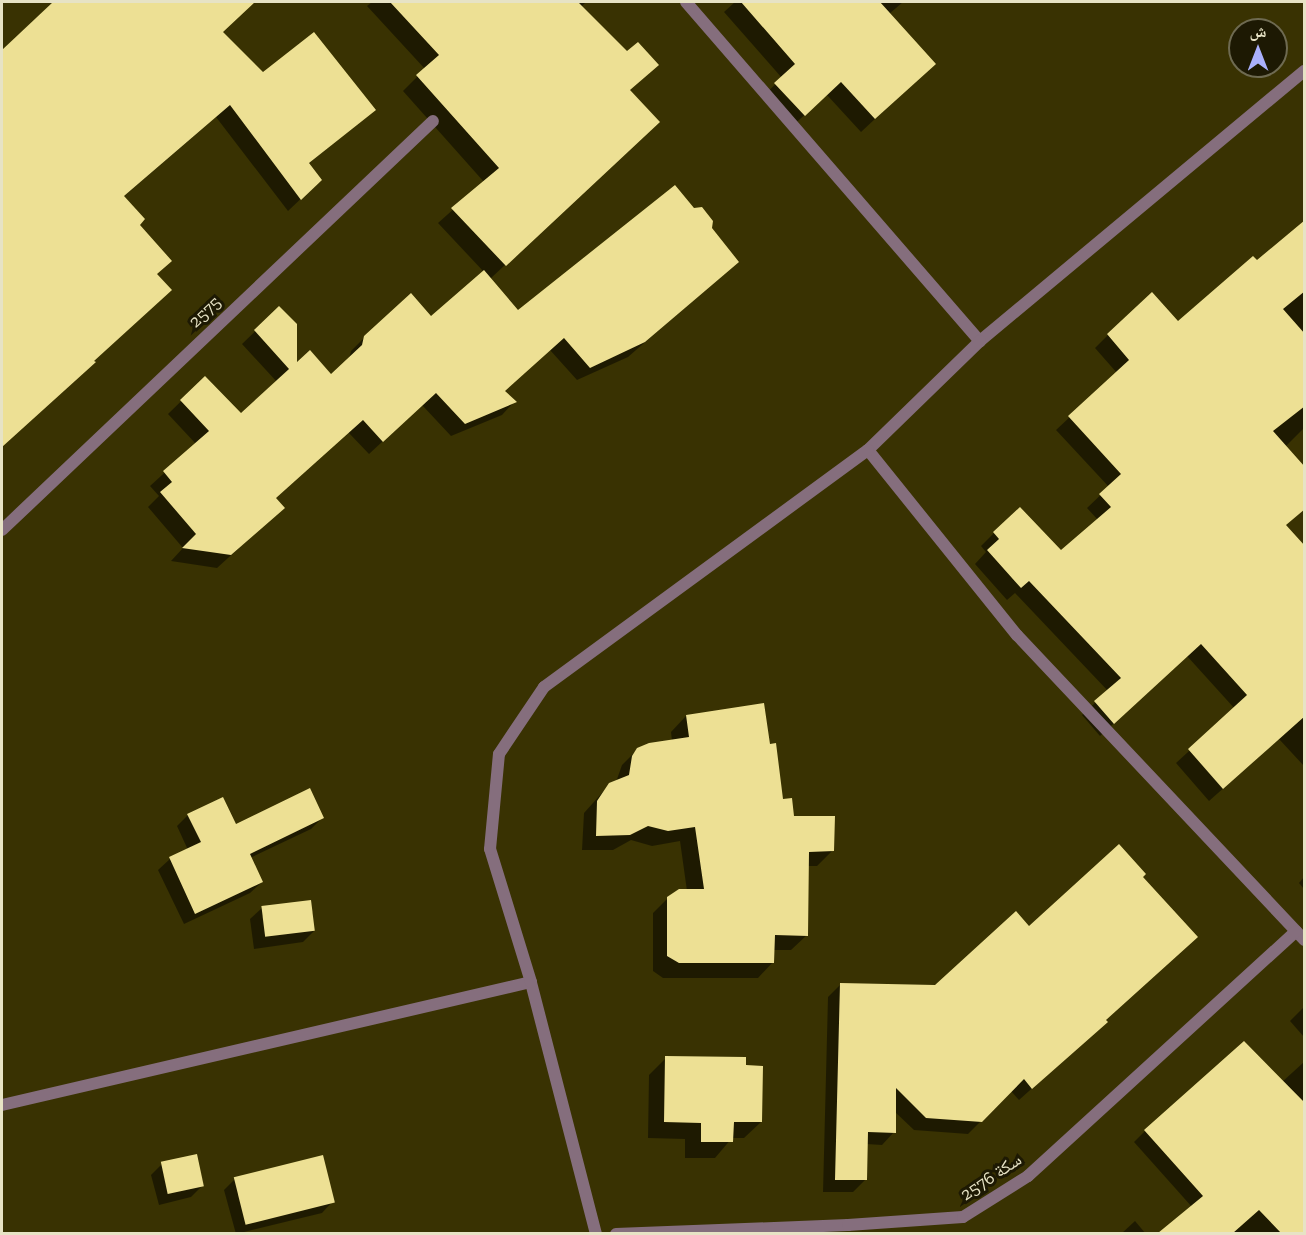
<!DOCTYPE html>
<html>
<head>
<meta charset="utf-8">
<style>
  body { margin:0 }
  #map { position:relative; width:1306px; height:1235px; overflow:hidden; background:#393202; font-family:"Zilla Slab","Noto Naskh Arabic",serif }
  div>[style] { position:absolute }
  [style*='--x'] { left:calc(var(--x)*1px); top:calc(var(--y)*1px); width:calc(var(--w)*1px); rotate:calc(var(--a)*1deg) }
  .shadow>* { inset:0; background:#0007 }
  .building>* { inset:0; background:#ede094; transform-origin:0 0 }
  .street>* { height:12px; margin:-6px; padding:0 6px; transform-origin:6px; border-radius:6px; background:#856e7d }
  span { translate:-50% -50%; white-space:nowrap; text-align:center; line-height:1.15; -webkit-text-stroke:6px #1d1903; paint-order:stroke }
  .street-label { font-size:18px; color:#e7e3c5 }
  .frame { position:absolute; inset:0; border:3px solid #e7e3c5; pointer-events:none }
  .north { position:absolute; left:1228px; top:18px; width:60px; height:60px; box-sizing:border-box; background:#1d1903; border:2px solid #6e6a51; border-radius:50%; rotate:0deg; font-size:16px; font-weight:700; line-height:24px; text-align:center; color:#e7e3c5 }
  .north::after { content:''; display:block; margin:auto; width:21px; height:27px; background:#aab0fc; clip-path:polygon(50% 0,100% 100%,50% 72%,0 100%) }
</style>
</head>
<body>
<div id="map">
  <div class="shadow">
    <div style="clip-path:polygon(55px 2px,254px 2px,221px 32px,263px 74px,374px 110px,308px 164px,308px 192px,288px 211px,216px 117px,123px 197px,138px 225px,156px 275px,81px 375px,2px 446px,2px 296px,24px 275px,2px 250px,2px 52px)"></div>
    <div style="clip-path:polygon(372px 2px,536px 2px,539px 5px,543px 2px,586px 2px,581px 7px,626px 53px,657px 65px,629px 91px,643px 136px,490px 279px,517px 312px,710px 228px,737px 262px,628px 357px,577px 380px,550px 350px,503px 391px,514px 402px,502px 415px,451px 436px,422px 405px,369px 454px,348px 432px,275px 498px,283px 508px,217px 568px,171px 561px,183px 548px,148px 507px,159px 496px,150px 486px,196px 444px,168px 414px,205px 378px,241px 415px,277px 382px,242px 344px,279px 308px,295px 366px,331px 376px,349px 359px,351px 351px,365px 337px,431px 318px,484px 272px,438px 223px,484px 182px,403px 91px,425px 69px,367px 6px)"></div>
    <div style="clip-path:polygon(735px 2px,903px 2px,889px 14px,920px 77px,861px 132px,827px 95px,790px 128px,762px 97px,782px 78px,724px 12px)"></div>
    <div style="clip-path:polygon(1304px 241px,1304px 428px,1285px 447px,1285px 526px,1304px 548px,1304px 766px,1279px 739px,1209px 801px,1176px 763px,1235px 709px,1187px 656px,1100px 736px,1082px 715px,1108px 691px,1015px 593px,1007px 600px,975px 564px,986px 552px,981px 546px,994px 533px,1061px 553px,1098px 520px,1087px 508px,1109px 487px,1056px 430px,1117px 373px,1095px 348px,1108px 335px,1152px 294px,1178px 323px,1257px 263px)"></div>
    <div style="clip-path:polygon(686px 716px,769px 746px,782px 800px,793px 817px,832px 851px,817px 866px,808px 866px,807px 935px,791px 950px,773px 950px,773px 962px,758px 978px,663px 978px,653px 971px,653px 913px,668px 898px,687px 891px,680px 841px,652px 846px,631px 840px,613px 850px,582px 850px,584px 813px,610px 784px,616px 782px,622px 765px,638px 749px,672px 741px,671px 732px)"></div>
    <div style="clip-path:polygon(188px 815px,235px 826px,322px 818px,311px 829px,250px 858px,262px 882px,250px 893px,184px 924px,158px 870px,170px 859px,188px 850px,177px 826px)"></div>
    <div style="clip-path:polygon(1304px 877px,1304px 889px,1299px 883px)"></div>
    <div style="clip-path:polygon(262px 908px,314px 931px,303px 942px,254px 949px,250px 919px)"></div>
    <div style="clip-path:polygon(840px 985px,1105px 1021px,1106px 1022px,1019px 1100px,1011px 1091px,968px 1134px,914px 1130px,894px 1111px,894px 1132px,882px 1145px,866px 1144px,866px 1179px,853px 1192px,823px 1192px,828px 997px)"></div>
    <div style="clip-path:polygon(1304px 1007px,1304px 1037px,1290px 1021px)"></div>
    <div style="clip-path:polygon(666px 1058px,745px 1067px,761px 1122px,744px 1138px,732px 1138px,715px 1158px,685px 1158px,685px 1139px,648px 1138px,649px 1075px)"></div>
    <div style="clip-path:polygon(1304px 1062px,1304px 1234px,1160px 1234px,1192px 1207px,1134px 1142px,1145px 1131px,1282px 1082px)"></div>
    <div style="clip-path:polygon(162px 1164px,203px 1185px,191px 1197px,159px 1205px,151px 1175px)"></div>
    <div style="clip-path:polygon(235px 1179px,333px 1201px,322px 1213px,236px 1234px,224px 1190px)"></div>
    <div style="clip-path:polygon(1135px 1221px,1146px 1234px,1121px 1234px)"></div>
  </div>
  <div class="building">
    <div style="clip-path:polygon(53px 2px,255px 2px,223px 32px,263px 72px,314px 32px,376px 110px,309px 163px,322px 180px,301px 200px,230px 105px,124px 196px,145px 219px,140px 225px,172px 261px,157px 274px,172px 290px,94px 361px,96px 362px,2px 447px,2px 50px)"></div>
    <div style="clip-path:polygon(390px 2px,578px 2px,627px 51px,638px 42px,659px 65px,630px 90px,660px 122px,506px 266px,451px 208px,499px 168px,416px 75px,439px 55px)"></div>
    <div style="clip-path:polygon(741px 2px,880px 2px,936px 64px,875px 119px,841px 82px,805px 116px,774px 83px,795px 64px)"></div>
    <div style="clip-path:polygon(675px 185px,694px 208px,702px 207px,713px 221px,712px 228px,739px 262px,645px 342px,590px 368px,564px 338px,505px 391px,517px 402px,465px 424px,436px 393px,383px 442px,363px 420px,276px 498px,285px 508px,231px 555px,182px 548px,196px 534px,160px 492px,172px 482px,163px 471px,209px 431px,180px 400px,205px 376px,241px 413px,289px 369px,254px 330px,279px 306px,297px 324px,297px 362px,310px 350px,331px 374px,362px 345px,364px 336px,411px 293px,431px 316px,484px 270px,518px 310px)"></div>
    <div style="clip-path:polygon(1305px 220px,1305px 291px,1283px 309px,1305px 334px,1305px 406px,1273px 431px,1305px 467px,1305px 509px,1286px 525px,1305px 546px,1305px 716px,1223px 789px,1188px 749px,1247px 695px,1201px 644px,1114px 724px,1094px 701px,1121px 678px,1029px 581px,1021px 588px,987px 550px,999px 539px,993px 532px,1020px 507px,1061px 550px,1111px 507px,1099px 494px,1121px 474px,1068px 416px,1129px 360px,1107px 334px,1152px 292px,1178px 321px,1253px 256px,1257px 260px)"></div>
    <div style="clip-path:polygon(764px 703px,770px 744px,776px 743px,783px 799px,792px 798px,794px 816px,835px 816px,834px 851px,809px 852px,808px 936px,775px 935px,774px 963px,679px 963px,667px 956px,667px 897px,679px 889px,704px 889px,695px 827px,668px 831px,648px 826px,630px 835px,596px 836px,597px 801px,609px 783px,629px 775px,632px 756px,637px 748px,649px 743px,689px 737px,686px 715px)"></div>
    <div style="clip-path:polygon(310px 788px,324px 818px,250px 854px,263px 882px,195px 914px,169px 857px,201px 842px,187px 814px,223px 797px,236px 824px)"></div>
    <div style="clip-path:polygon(1119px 844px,1146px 874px,1143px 877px,1198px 937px,1106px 1020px,1108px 1022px,1032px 1089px,1024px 1079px,982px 1122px,926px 1118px,896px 1088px,896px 1133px,868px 1132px,867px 1180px,835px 1180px,840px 983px,935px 985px,1016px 911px,1029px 926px)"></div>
    <div style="left:311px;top:900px;width:31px;height:50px;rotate:83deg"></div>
    <div style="clip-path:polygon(1244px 1041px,1305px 1103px,1305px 1233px,1281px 1233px,1259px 1210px,1233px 1233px,1158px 1233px,1203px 1196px,1144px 1130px)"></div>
    <div style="clip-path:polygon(665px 1056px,746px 1057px,746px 1065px,763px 1066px,762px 1122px,734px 1122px,733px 1142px,701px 1142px,701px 1123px,664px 1122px)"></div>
    <div style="left:197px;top:1154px;width:33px;height:37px;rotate:78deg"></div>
    <div style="left:323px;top:1155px;width:49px;height:92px;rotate:76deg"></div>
  </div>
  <div class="street">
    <div style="--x:686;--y:2;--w:449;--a:49.1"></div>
    <div style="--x:1304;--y:71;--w:422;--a:140.2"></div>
    <div style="--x:980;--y:341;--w:156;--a:135.8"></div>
    <div style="--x:868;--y:450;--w:238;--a:51.2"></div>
    <div style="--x:1017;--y:635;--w:419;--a:46.7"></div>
    <div style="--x:2;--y:530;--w:594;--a:-43.5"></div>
    <div style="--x:2;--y:1105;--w:543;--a:-13.09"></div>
    <div style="--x:596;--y:1234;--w:260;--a:-104.5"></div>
    <div style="--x:531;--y:982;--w:139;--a:-107.1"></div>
    <div style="--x:490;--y:849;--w:95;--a:-84.6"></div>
    <div style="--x:499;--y:754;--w:81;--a:-56.1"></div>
    <div style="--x:544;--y:687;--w:401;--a:-36.2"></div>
    <div style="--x:616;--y:1234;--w:232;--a:-2.2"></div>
    <div style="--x:848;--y:1225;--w:115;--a:-4"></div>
    <div style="--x:963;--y:1217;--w:77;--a:-32.2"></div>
    <div style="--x:1028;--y:1176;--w:363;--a:-42.4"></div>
  </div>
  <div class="street-label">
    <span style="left:205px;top:312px;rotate:-43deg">2575</span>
    <span style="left:991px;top:1177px;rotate:-34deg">سكة 2576</span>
  </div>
  <div class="frame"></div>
  <div class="north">ش</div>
</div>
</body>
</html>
